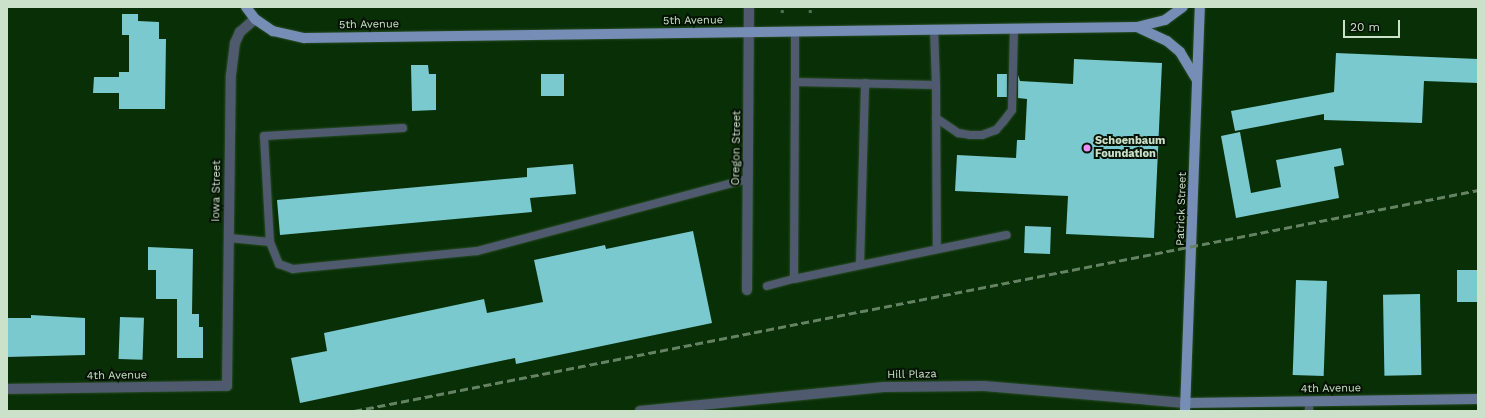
<!DOCTYPE html>
<html>
<head>
<meta charset="utf-8">
<style>
  body { margin:0 }
  #map { position:relative; width:1485px; height:418px; overflow:hidden; background:#092f06; font-family:"Work Sans",sans-serif }
  div>[style] { position:absolute }
  [style*='--x'] { left:calc(var(--x)*1px); top:calc(var(--y)*1px); width:calc(var(--w)*1px); rotate:calc(var(--a)*1deg) }
  .building>* { inset:0; background:#79c9cf; transform-origin:0 0 }
  .path>* { height:2.5px; margin-top:-1.25px; transform-origin:0; background:repeating-linear-gradient(90deg,#537250 0 3px,transparent 0 5px) }
  .roads { filter:drop-shadow(0 0 1px #284b25) drop-shadow(0 0 1px #284b25) }
  .lane>* { height:8px; margin:-4px; padding:0 4px; transform-origin:4px; border-radius:4px; background:#4f5a6e }
  .street>* { height:10px; margin:-5px; padding:0 5px; transform-origin:5px; border-radius:5px; background:#4f5a6e }
  .secondary>* { height:10px; margin:-5px; padding:0 5px; transform-origin:5px; border-radius:5px; background:#657797 }
  .primary>* { height:10px; margin:-5px; padding:0 5px; transform-origin:5px; border-radius:5px; background:#768db6 }
  .rail>* { height:3px; margin-top:-1.5px; transform-origin:0; background:repeating-linear-gradient(90deg,#658362 0 8px,transparent 0 12px) }
  .dots>* { width:11px; height:11px; translate:-50% -50%; box-sizing:border-box; border:2px solid #051304; border-radius:50% }
  span { translate:-50% -50%; white-space:nowrap; text-align:center; line-height:1.15; -webkit-text-stroke:4px #051304; paint-order:stroke }
  .street-label { font-size:11px; color:#cce1c9 }
  .poi-label { font-size:11px; color:#cce1c9; font-weight:700 }
  .left { translate:0 -50%; text-align:left }
  .frame { position:absolute; inset:0; border:8px solid #cce1c9; pointer-events:none }
  .scale { position:absolute; left:1343px; top:20px; width:57px; height:18px; box-sizing:border-box; border:2px solid #cce1c9; border-top:0; padding-left:5px; font-size:12px; line-height:14px; white-space:nowrap; color:#cce1c9; -webkit-text-stroke:3px #051304; paint-order:stroke }
</style>
</head>
<body>
<div id="map">
  <div class="building">
    <div style="clip-path:polygon(122px 14px,138px 14px,138px 21px,159px 22px,159px 39px,166px 39px,165px 109px,119px 109px,119px 93px,93px 93px,94px 77px,119px 77px,119px 72px,129px 72px,129px 35px,122px 35px)"></div>
    <div style="clip-path:polygon(1336px 53px,1478px 59px,1478px 83px,1424px 81px,1422px 123px,1324px 120px,1324px 114px,1235px 131px,1231px 111px,1334px 92px)"></div>
    <div style="clip-path:polygon(1074px 59px,1162px 63px,1154px 238px,1066px 234px,1068px 196px,955px 191px,957px 155px,1016px 158px,1017px 140px,1025px 140px,1027px 99px,1018px 98px,1018px 75px,1020px 81px,1073px 84px)"></div>
    <div style="clip-path:polygon(411px 65px,428px 65px,429px 74px,436px 74px,436px 110px,412px 111px)"></div>
    <div style="left:564px;top:74px;width:22px;height:23px;rotate:90deg"></div>
    <div style="left:997px;top:74px;width:10px;height:23px"></div>
    <div style="clip-path:polygon(1240px 132px,1251px 193px,1281px 187px,1276px 160px,1341px 148px,1344px 165px,1334px 167px,1339px 198px,1236px 218px,1221px 136px)"></div>
    <div style="clip-path:polygon(573px 164px,576px 194px,530px 198px,532px 212px,280px 235px,277px 200px,527px 177px,527px 168px)"></div>
    <div style="left:1025px;top:226px;width:26px;height:27px;rotate:2deg"></div>
    <div style="clip-path:polygon(693px 231px,712px 323px,516px 364px,515px 358px,300px 403px,291px 358px,327px 351px,324px 333px,484px 299px,487px 313px,543px 302px,534px 260px,605px 245px,606px 249px)"></div>
    <div style="clip-path:polygon(148px 247px,193px 249px,192px 314px,199px 314px,199px 327px,203px 327px,203px 358px,177px 358px,177px 299px,156px 299px,156px 270px,148px 270px)"></div>
    <div style="left:1478px;top:270px;width:32px;height:21px;rotate:90deg"></div>
    <div style="left:1296px;top:280px;width:31px;height:95px;rotate:2deg"></div>
    <div style="left:1420px;top:294px;width:81px;height:37px;rotate:89deg"></div>
    <div style="clip-path:polygon(31px 315px,85px 318px,85px 355px,7px 357px,7px 318px,31px 318px)"></div>
    <div style="left:120px;top:317px;width:24px;height:42px;rotate:2deg"></div>
  </div>
  <div class="path">
    <div style="--x:782;--y:13;--w:6;--a:-90"></div>
    <div style="--x:810;--y:13;--w:6;--a:-90"></div>
  </div>
  <div class="roads">
    <div class="lane">
      <div style="--x:795;--y:31;--w:51;--a:90"></div>
      <div style="--x:795;--y:82;--w:141;--a:1.2"></div>
      <div style="--x:936;--y:85;--w:56;--a:-92"></div>
      <div style="--x:795;--y:82;--w:197;--a:90.3"></div>
      <div style="--x:794;--y:279;--w:217;--a:-11.7"></div>
      <div style="--x:936;--y:85;--w:164;--a:89.7"></div>
      <div style="--x:936;--y:118;--w:27;--a:34"></div>
      <div style="--x:958;--y:133;--w:12;--a:9"></div>
      <div style="--x:970;--y:135;--w:12;--a:0"></div>
      <div style="--x:982;--y:135;--w:15;--a:-20"></div>
      <div style="--x:996;--y:130;--w:11;--a:-49"></div>
      <div style="--x:1003;--y:122;--w:15;--a:-53"></div>
      <div style="--x:1012;--y:110;--w:82;--a:-88.6"></div>
      <div style="--x:403;--y:128;--w:139;--a:176.7"></div>
      <div style="--x:264;--y:136;--w:106;--a:86.8"></div>
      <div style="--x:270;--y:242;--w:24;--a:68"></div>
      <div style="--x:279;--y:264;--w:15;--a:20"></div>
      <div style="--x:293;--y:269;--w:185;--a:-5.6"></div>
      <div style="--x:477;--y:251;--w:280;--a:-14.9"></div>
      <div style="--x:229;--y:238;--w:41;--a:5.6"></div>
      <div style="--x:860;--y:265;--w:182;--a:-88.4"></div>
      <div style="--x:767;--y:286;--w:28;--a:-15"></div>
      <div style="--x:1309;--y:401;--w:10;--a:90"></div>
    </div>
    <div class="street">
      <div style="--x:747;--y:290;--w:283;--a:-89.6"></div>
      <div style="--x:7;--y:389;--w:220;--a:-0.8"></div>
      <div style="--x:227;--y:386;--w:311;--a:-89.3"></div>
      <div style="--x:231;--y:75;--w:32;--a:-83"></div>
      <div style="--x:235;--y:43;--w:12;--a:-66"></div>
      <div style="--x:240;--y:32;--w:20;--a:-41"></div>
      <div style="--x:640;--y:411;--w:245;--a:-5.6"></div>
      <div style="--x:884;--y:387;--w:100;--a:-0.6"></div>
      <div style="--x:984;--y:386;--w:202;--a:4.8"></div>
    </div>
    <div class="secondary">
      <div style="--x:1185;--y:403;--w:293;--a:-0.8"></div>
    </div>
    <div class="primary">
      <div style="--x:246;--y:7;--w:15;--a:53"></div>
      <div style="--x:255;--y:19;--w:22;--a:34"></div>
      <div style="--x:273;--y:31;--w:32;--a:13"></div>
      <div style="--x:304;--y:38;--w:833;--a:-0.76"></div>
      <div style="--x:1137;--y:27;--w:29;--a:-14"></div>
      <div style="--x:1165;--y:20;--w:22;--a:-36"></div>
      <div style="--x:1137;--y:27;--w:33;--a:25"></div>
      <div style="--x:1167;--y:41;--w:17;--a:40"></div>
      <div style="--x:1180;--y:52;--w:33;--a:59"></div>
      <div style="--x:1185;--y:411;--w:404;--a:-87.9"></div>
    </div>
  </div>
  <div class="rail">
    <div style="--x:354;--y:411;--w:1146;--a:-11.12"></div>
  </div>
  <div class="dots">
    <div style="left:1087px;top:148px;background:#eb8dfb"></div>
  </div>
  <div class="street-label">
    <span style="left:693px;top:21px;rotate:-1deg">5th Avenue</span>
    <span style="left:369px;top:25px;rotate:-1deg">5th Avenue</span>
    <span style="left:737px;top:148px;rotate:-89deg">Oregon Street</span>
    <span style="left:217px;top:191px;rotate:-89deg">Iowa Street</span>
    <span style="left:1182px;top:209px;rotate:-88deg">Patrick Street</span>
    <span style="left:912px;top:375px;rotate:-1deg">Hill Plaza</span>
    <span style="left:117px;top:376px;rotate:-1deg">4th Avenue</span>
    <span style="left:1331px;top:389px;rotate:-1deg">4th Avenue</span>
  </div>
  <div class="poi-label">
    <span class="left" style="left:1095px;top:148px">Schoenbaum<br>Foundation</span>
  </div>
  <div class="frame"></div>
  <div class="scale">20 m</div>
</div>
</body>
</html>
